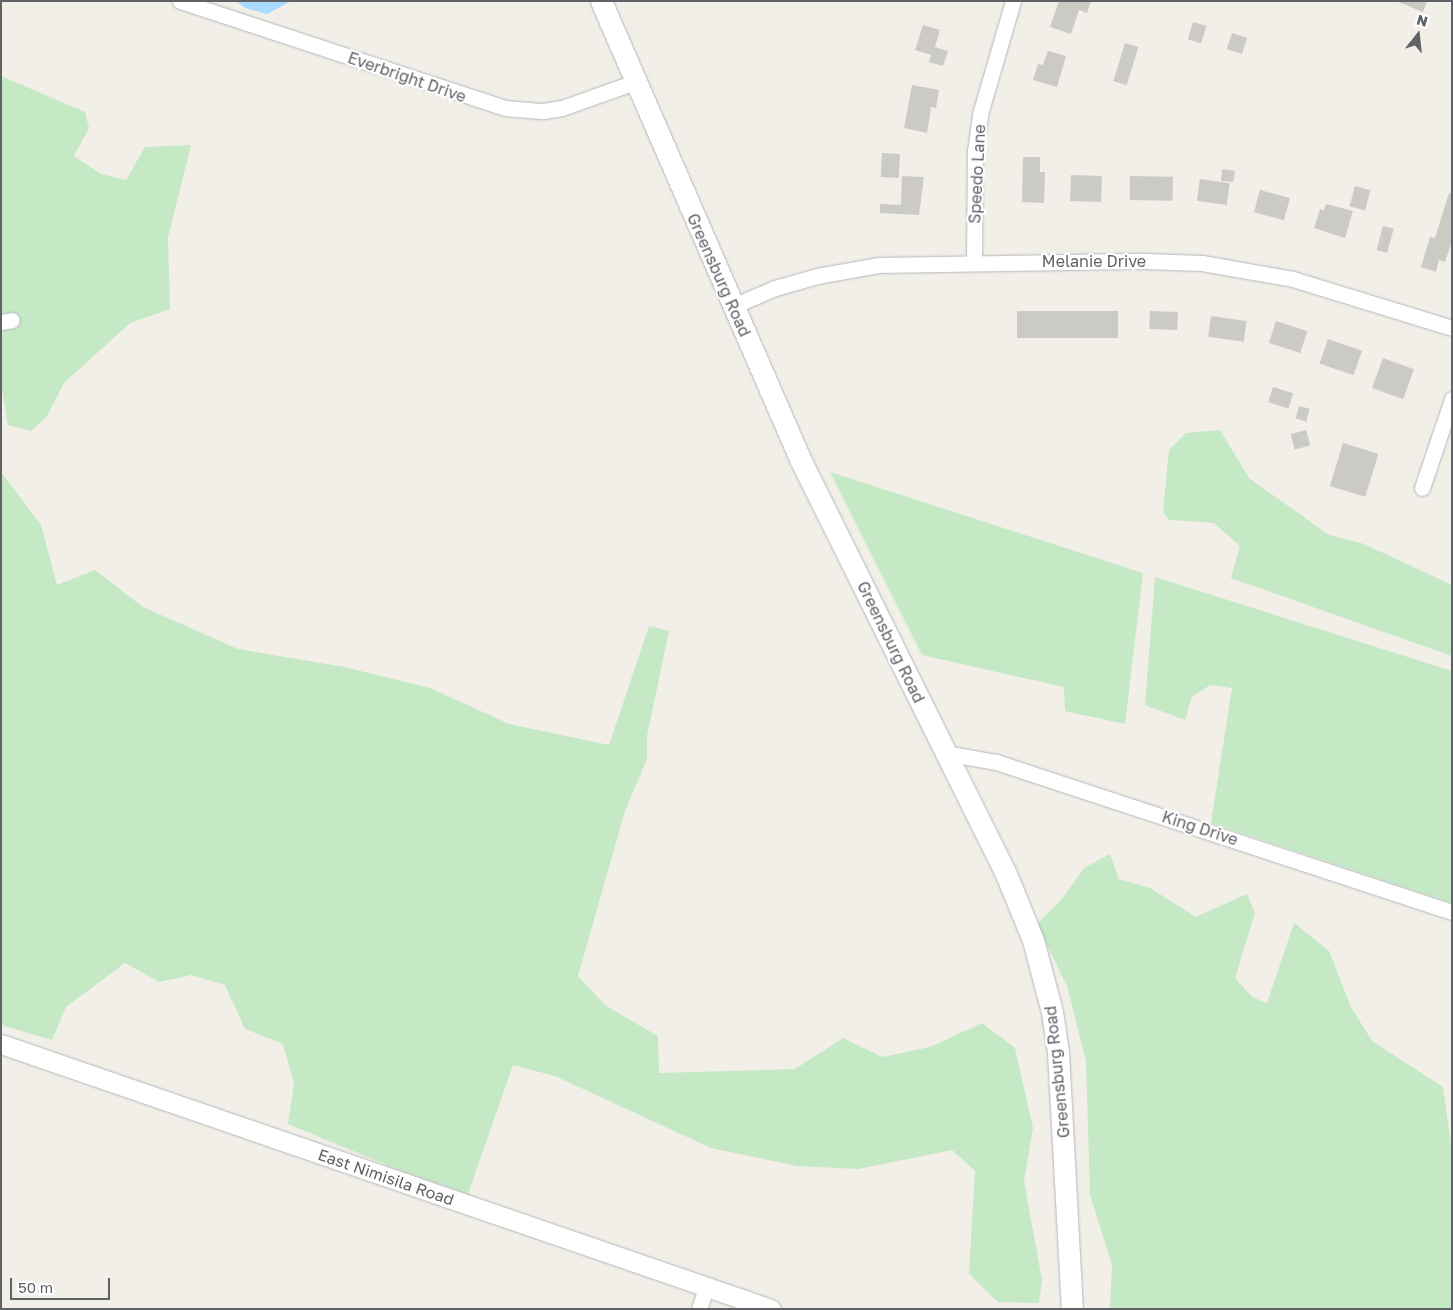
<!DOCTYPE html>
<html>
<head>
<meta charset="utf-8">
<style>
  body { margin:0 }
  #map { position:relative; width:1453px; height:1310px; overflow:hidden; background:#f1efe8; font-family:"Golos Text",sans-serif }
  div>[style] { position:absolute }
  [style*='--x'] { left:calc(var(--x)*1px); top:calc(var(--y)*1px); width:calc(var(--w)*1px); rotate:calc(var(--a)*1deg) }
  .green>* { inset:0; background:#c5e8c5 }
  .water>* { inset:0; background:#aadaff }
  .building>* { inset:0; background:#cccac5; transform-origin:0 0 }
  .roads { filter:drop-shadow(0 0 1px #b5b8bc) drop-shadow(0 0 1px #b5b8bc) }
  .minor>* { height:15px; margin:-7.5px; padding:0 7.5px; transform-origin:7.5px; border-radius:7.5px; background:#fff }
  .tertiary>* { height:19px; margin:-9.5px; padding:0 9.5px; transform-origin:9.5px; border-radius:9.5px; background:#fff }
  .secondary>* { height:21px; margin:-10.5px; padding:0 10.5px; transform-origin:10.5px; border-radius:10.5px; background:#fff }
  span { translate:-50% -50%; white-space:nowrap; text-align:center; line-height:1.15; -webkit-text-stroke:4.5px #fff; paint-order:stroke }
  .street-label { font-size:16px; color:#5f6368 }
  .frame { position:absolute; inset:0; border:2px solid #5f6368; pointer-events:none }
  .north { position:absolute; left:1393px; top:10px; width:50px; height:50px; -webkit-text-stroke:4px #fff; paint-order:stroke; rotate:16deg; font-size:14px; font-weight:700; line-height:20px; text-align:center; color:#5f6368 }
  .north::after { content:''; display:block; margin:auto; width:18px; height:22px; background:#5f6368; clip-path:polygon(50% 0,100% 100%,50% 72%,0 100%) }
  .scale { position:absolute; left:10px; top:1278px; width:100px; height:22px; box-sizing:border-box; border:2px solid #5f6368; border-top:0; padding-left:6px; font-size:15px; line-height:18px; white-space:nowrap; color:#5f6368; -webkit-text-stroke:4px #fff; paint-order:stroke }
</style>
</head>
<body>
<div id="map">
  <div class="green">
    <div style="clip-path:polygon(1px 76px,85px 112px,89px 128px,74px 156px,101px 174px,126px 180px,145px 147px,191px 145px,168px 237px,170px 309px,130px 323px,64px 383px,47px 416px,31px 431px,8px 425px,1px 384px)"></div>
    <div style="clip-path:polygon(1220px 430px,1249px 478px,1329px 535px,1364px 544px,1452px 585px,1452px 656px,1231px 578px,1240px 546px,1214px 523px,1169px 520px,1163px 512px,1169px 450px,1186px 433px)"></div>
    <div style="clip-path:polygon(1px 472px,41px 525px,57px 585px,95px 570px,143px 607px,238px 649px,344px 667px,430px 688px,509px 724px,609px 745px,649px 626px,669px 631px,647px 736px,647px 759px,625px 811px,578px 976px,606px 1006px,658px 1036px,659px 1073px,795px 1069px,843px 1038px,882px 1057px,930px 1047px,982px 1023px,1015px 1048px,1033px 1128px,1024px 1181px,1042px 1280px,1039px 1303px,998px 1302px,969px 1274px,975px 1171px,952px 1150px,858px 1169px,797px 1166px,711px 1148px,555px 1076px,513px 1065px,468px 1194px,401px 1171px,288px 1124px,294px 1084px,283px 1044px,245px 1029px,225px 985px,191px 975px,159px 982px,125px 963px,66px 1007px,52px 1040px,1px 1025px)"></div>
    <div style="clip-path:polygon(830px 472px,1143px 573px,1125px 724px,1065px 711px,1064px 687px,922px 655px)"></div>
    <div style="clip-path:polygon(1155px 577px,1452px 671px,1452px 903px,1211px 823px,1232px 688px,1210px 685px,1192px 697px,1185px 720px,1145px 705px)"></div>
    <div style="clip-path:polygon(1110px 854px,1119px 879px,1150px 888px,1196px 917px,1247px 894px,1255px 913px,1235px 978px,1252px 997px,1267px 1003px,1294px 923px,1329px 951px,1351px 1007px,1372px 1041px,1443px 1087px,1452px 1152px,1452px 1309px,1110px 1309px,1112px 1265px,1090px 1195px,1086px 1061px,1067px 986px,1037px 924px,1062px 899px,1084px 868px)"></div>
  </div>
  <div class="water">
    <div style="clip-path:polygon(236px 1px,291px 1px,267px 14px,245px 8px)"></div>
  </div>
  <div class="building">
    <div style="clip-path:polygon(1059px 1px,1091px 1px,1087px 13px,1079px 10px,1071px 34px,1050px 27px)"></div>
    <div style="clip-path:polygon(1396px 1px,1427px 1px,1423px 12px)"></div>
    <div style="left:1193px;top:22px;width:14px;height:18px;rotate:17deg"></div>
    <div style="clip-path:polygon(923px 25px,940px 30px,935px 47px,948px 51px,943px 66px,929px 62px,931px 55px,915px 50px)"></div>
    <div style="left:1232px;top:33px;width:16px;height:17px;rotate:18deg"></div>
    <div style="left:1125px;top:43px;width:14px;height:40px;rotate:17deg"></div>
    <div style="clip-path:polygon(1048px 51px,1066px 56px,1057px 87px,1033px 80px,1038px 64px,1043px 65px)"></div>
    <div style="clip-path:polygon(912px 85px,939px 90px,936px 108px,931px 107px,927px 133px,904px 128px)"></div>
    <div style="left:882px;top:153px;width:18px;height:24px;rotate:3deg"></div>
    <div style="clip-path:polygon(1023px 157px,1040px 157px,1040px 172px,1045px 172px,1044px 203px,1022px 202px)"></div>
    <div style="clip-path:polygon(1222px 169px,1235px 171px,1233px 182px,1221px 181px)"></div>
    <div style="left:1071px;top:175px;width:31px;height:26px;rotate:2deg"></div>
    <div style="clip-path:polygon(902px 176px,924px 177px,919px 215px,880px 213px,880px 204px,901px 205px)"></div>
    <div style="left:1130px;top:176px;width:43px;height:24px;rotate:1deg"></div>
    <div style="left:1200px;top:179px;width:30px;height:22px;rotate:8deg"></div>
    <div style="left:1355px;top:186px;width:16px;height:21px;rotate:15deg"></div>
    <div style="left:1260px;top:190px;width:31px;height:23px;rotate:15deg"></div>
    <div style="clip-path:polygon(1449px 193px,1452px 194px,1452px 241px,1445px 262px,1439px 260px,1436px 272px,1421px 267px,1430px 237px,1435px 238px)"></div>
    <div style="clip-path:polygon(1326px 204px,1353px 211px,1345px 238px,1314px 228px,1320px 209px,1324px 210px)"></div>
    <div style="left:1383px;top:226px;width:11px;height:25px;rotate:15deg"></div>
    <div style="left:1017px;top:311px;width:101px;height:27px"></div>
    <div style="left:1150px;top:311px;width:28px;height:18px;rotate:2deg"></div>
    <div style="left:1211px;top:316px;width:36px;height:21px;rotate:8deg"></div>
    <div style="left:1276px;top:321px;width:33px;height:23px;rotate:18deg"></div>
    <div style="left:1328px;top:339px;width:36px;height:26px;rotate:19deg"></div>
    <div style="left:1383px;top:358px;width:33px;height:32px;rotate:20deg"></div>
    <div style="left:1273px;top:387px;width:21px;height:16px;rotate:17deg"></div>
    <div style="left:1299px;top:406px;width:11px;height:13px;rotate:15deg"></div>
    <div style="left:1306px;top:430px;width:16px;height:16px;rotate:75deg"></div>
    <div style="left:1343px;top:443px;width:37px;height:45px;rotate:17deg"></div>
  </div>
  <div class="roads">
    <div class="minor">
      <div style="--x:180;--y:1;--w:342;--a:18.2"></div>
      <div style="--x:505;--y:108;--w:38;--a:5"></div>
      <div style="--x:543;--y:111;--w:19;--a:-9"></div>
      <div style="--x:562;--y:108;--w:77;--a:-19.6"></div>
      <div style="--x:974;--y:262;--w:111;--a:-89.5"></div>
      <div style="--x:975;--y:151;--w:37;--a:-82"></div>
      <div style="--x:980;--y:114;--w:118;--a:-73.7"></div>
      <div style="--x:733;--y:306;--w:46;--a:-23.2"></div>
      <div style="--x:775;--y:288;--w:44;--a:-15.9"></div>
      <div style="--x:817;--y:276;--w:62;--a:-10.2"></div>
      <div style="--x:878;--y:265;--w:268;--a:-0.9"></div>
      <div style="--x:1146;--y:261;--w:56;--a:2"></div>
      <div style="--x:1202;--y:263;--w:92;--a:10"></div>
      <div style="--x:1293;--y:279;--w:166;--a:17.1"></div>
      <div style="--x:1;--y:322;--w:11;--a:-10"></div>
      <div style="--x:1422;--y:488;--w:94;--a:-71.4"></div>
      <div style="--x:945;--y:753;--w:52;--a:10"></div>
      <div style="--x:996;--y:762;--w:480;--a:18.2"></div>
      <div style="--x:699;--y:1309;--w:23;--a:-72"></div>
    </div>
    <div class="tertiary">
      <div style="--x:1;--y:1044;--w:814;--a:18.99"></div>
    </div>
    <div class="secondary">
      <div style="--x:601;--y:1;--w:499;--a:66.5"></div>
      <div style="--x:800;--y:459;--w:463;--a:63.6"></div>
      <div style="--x:1006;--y:874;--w:71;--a:67.8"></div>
      <div style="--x:1033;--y:940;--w:74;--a:75.2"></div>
      <div style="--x:1052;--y:1012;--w:40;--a:81.5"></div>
      <div style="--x:1058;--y:1052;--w:257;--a:86.9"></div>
    </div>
  </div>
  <div class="street-label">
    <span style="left:407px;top:77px;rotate:19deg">Everbright Drive</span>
    <span style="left:977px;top:174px;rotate:-87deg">Speedo Lane</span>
    <span style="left:1094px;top:261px">Melanie Drive</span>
    <span style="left:719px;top:275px;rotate:66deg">Greensburg Road</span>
    <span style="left:891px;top:642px;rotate:64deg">Greensburg Road</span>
    <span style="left:1200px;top:828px;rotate:18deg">King Drive</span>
    <span style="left:1057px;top:1072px;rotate:-96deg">Greensburg Road</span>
    <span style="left:386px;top:1177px;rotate:19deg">East Nimisila Road</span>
  </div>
  <div class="frame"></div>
  <div class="north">N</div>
  <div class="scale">50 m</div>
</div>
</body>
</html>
